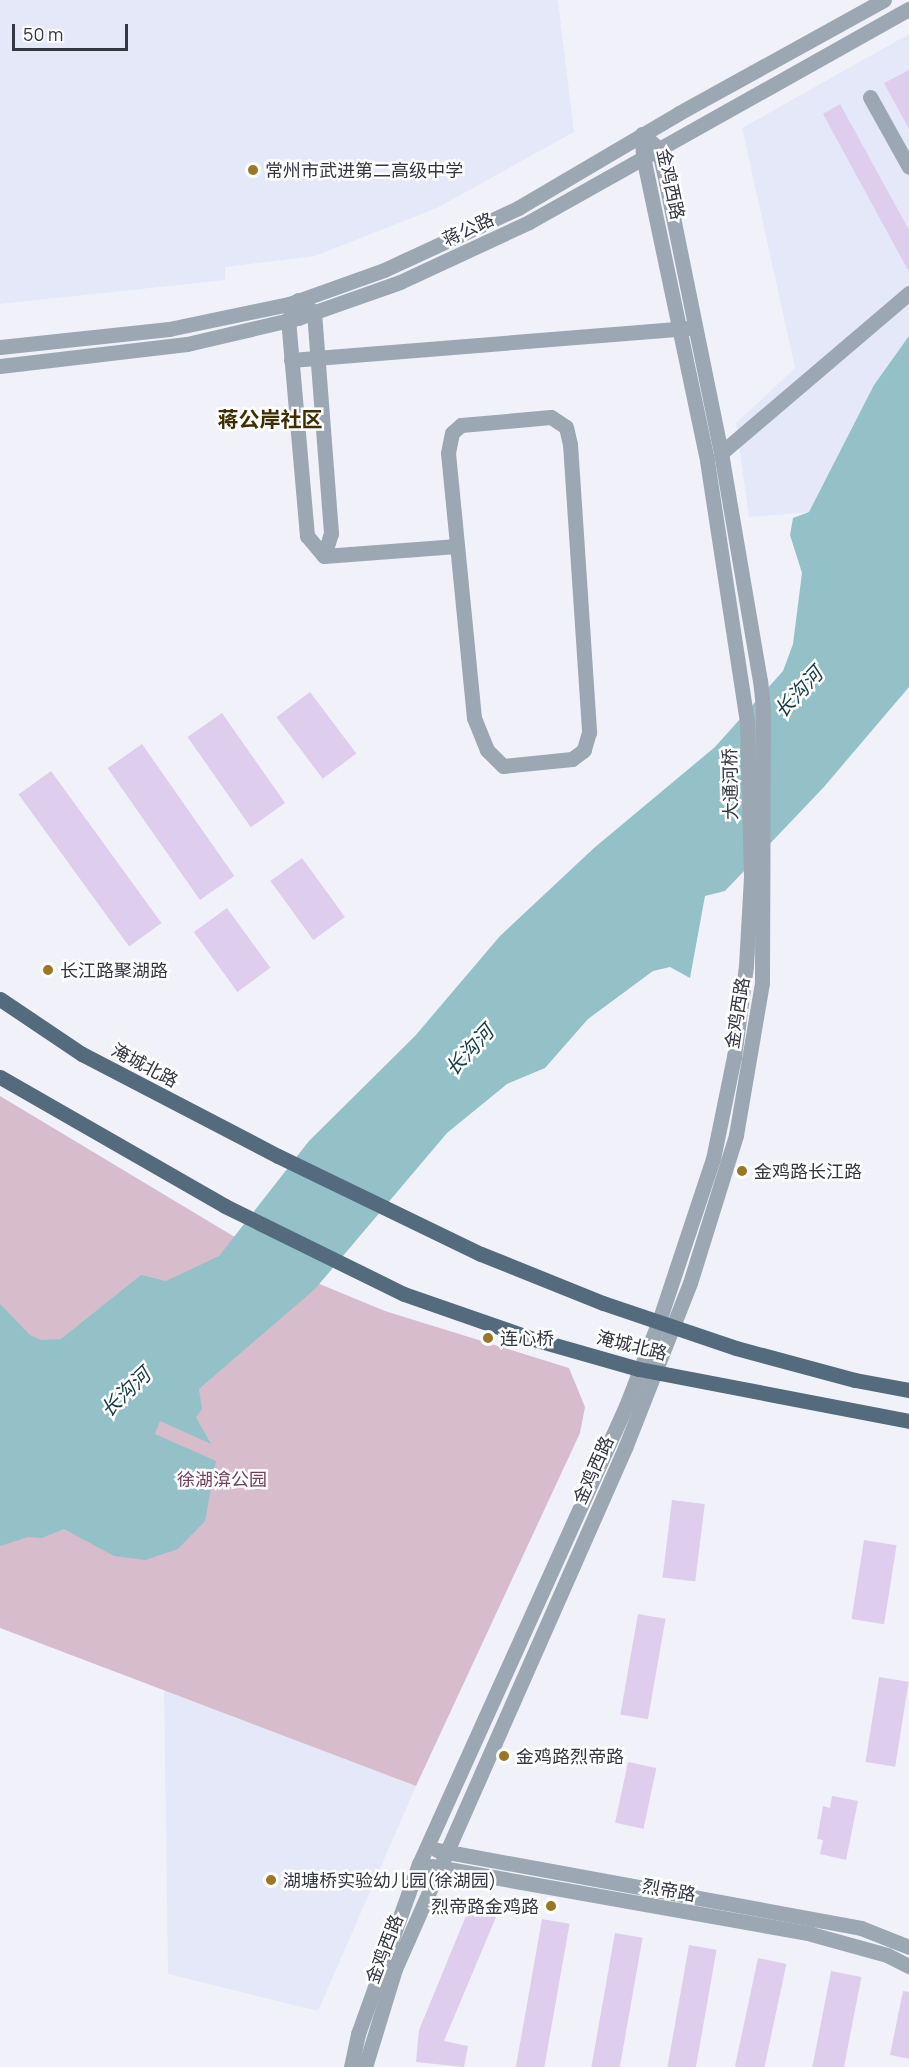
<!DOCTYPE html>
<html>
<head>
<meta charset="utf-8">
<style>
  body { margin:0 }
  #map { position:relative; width:909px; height:2067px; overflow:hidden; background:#f1f2f9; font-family:Manrope,"Noto Sans SC",sans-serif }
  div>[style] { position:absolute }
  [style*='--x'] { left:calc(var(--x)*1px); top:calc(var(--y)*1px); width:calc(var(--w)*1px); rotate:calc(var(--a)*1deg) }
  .built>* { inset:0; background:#e5e8f9 }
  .green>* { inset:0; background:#d7bdcb }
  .water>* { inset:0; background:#94c0c8 }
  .building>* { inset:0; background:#dfcded; transform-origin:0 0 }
  .minor>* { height:15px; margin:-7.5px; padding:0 7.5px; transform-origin:7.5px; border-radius:7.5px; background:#9ba8b3 }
  .major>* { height:15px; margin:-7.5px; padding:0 7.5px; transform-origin:7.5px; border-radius:7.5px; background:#546a7d }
  .dots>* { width:16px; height:16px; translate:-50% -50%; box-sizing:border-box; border:3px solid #fff; border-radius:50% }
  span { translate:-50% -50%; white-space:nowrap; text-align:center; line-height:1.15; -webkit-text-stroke:5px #fff; paint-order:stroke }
  .poi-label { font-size:18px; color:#333643 }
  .left { translate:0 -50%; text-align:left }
  .right { translate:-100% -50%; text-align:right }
  .street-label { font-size:18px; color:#333643 }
  .park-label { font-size:18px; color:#71415e }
  .water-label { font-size:20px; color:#133d44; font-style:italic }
  .quarter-label { font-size:21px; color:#3f2d04; font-weight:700 }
  .scale { position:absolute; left:12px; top:24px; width:116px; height:27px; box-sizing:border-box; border:3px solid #333643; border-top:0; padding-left:8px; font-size:18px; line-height:21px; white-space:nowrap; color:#333643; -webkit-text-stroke:4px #fff; paint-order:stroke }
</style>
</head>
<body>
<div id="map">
  <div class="built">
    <div style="clip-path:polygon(0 0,558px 0,574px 132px,437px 208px,315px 256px,225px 267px,225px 280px,0 304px)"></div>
    <div style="clip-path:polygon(909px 34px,909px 600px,809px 512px,749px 517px,736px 423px,795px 368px,742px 128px)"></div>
    <div style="clip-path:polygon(164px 1689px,416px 1786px,318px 2011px,168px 1974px)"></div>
  </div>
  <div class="green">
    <div style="clip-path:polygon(0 1096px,298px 1275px,385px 1311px,569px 1368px,585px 1407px,580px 1433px,416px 1786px,0 1628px)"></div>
  </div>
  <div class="water">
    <div style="clip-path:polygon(909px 336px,909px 687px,823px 788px,725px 891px,705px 896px,690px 978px,670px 967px,653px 971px,588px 1019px,545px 1068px,507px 1084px,447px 1133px,315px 1289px,199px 1389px,202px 1409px,196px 1417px,211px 1444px,160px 1421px,155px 1434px,216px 1461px,205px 1521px,178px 1549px,145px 1560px,114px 1556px,64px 1529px,42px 1538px,28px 1537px,0 1546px,0 1304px,30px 1335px,41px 1340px,61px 1339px,141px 1275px,166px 1281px,219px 1256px,309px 1141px,415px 1036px,500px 936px,594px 848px,715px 747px,783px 671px,793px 644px,802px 573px,790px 535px,793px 518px,809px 512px,874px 385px)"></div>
  </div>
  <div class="building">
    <div style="clip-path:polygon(909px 70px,909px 129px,884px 83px)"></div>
    <div style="clip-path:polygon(840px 104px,909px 230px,909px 272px,823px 114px)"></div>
    <div style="left:310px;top:692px;width:77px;height:42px;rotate:53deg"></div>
    <div style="left:222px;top:713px;width:110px;height:42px;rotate:55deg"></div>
    <div style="left:142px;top:744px;width:161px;height:42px;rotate:55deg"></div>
    <div style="left:51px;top:771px;width:188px;height:40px;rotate:54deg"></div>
    <div style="left:302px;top:858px;width:73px;height:39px;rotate:54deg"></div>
    <div style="left:227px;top:908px;width:74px;height:41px;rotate:54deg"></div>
    <div style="left:672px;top:1500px;width:33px;height:78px;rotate:7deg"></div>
    <div style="left:864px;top:1540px;width:33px;height:80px;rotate:9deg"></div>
    <div style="left:638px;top:1614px;width:28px;height:102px;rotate:10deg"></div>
    <div style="left:879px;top:1677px;width:30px;height:86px;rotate:9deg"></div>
    <div style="left:628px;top:1762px;width:29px;height:62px;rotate:12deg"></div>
    <div style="clip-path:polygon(832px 1796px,858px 1801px,846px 1860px,820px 1854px,823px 1840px,817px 1839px,823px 1806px,830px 1808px)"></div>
    <div style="clip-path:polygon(470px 1906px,496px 1917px,444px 2041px,468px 2046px,464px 2067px,416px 2062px,419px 2030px)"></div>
    <div style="left:542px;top:1919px;width:28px;height:151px;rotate:10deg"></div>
    <div style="left:615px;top:1933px;width:28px;height:136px;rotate:10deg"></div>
    <div style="left:689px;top:1945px;width:28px;height:124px;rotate:10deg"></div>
    <div style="left:758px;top:1958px;width:29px;height:111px;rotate:12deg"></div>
    <div style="left:831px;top:1971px;width:31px;height:98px;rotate:11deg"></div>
    <div style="clip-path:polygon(903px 1991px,909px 1992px,909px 2059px,890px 2055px)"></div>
  </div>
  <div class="minor">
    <div style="--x:870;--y:97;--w:80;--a:60.9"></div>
    <div style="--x:298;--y:300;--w:20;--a:37"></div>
    <div style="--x:314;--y:312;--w:222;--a:85.6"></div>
    <div style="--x:331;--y:533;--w:24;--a:107"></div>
    <div style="--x:324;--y:556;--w:26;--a:-130"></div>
    <div style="--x:307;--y:536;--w:217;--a:-95"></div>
    <div style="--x:288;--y:320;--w:22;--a:-63"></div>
    <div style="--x:0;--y:347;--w:170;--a:-6.1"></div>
    <div style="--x:169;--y:329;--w:123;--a:-11.8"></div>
    <div style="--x:289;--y:304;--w:101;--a:-19.7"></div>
    <div style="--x:384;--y:270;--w:148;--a:-24.8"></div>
    <div style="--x:518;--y:208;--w:187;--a:-30.5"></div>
    <div style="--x:679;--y:113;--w:234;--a:-28.9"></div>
    <div style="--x:291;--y:360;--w:402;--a:-4.6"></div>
    <div style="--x:0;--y:366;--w:188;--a:-6.7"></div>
    <div style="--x:187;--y:344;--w:114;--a:-13.2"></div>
    <div style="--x:298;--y:318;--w:108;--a:-19.4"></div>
    <div style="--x:400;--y:282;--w:142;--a:-24.9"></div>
    <div style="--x:529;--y:222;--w:436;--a:-29.3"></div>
    <div style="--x:551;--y:417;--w:18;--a:34"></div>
    <div style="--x:566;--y:427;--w:17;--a:77"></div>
    <div style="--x:570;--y:444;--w:289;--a:86.2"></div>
    <div style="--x:589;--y:732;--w:19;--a:106"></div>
    <div style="--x:584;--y:750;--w:15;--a:143"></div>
    <div style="--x:572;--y:759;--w:69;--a:174.2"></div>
    <div style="--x:503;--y:766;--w:23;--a:-135"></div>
    <div style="--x:487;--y:750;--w:35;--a:-112"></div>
    <div style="--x:474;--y:718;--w:266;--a:-95.6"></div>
    <div style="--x:448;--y:453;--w:20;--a:-79"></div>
    <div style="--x:452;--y:433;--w:12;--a:-42"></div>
    <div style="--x:461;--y:425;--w:90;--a:-5.1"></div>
    <div style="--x:721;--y:453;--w:247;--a:-40.4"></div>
    <div style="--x:324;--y:556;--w:133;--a:-4.3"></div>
    <div style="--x:437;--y:1850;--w:431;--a:10.4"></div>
    <div style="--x:861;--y:1928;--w:52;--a:21.6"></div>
    <div style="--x:431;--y:1866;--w:386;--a:10.1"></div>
    <div style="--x:811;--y:1934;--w:79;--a:15.4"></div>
    <div style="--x:887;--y:1955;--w:25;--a:27"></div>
    <div style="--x:351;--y:2067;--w:34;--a:-78"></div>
    <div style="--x:358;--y:2034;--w:181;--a:-70.3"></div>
    <div style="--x:419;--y:1864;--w:503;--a:-65.68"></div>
    <div style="--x:626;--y:1406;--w:91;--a:-68.8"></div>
    <div style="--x:659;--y:1321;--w:171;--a:-71.6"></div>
    <div style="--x:713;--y:1159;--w:104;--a:-78.4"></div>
    <div style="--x:734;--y:1057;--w:92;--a:-82.5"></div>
    <div style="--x:746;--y:966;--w:90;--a:-86.8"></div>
    <div style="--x:751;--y:876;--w:154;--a:-91.5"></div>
    <div style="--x:747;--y:722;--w:265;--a:-98.7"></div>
    <div style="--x:707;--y:460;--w:311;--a:-101.9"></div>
    <div style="--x:643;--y:156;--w:22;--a:-93"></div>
    <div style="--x:365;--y:2067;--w:102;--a:-73"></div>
    <div style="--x:395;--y:1969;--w:570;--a:-66.18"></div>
    <div style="--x:625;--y:1448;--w:177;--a:-68.5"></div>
    <div style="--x:690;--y:1283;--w:155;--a:-72.7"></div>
    <div style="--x:736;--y:1135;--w:154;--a:-80.3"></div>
    <div style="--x:762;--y:983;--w:275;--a:-89.8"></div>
    <div style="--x:763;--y:708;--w:27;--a:-96"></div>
    <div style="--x:760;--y:681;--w:231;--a:-99.7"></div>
    <div style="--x:721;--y:453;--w:277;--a:-101.5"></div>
    <div style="--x:666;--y:182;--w:35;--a:-103"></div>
    <div style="--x:658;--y:148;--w:21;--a:-139"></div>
  </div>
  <div class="major">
    <div style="--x:0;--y:999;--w:99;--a:33.9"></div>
    <div style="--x:82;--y:1054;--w:221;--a:27.5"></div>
    <div style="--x:278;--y:1156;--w:225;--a:25.8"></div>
    <div style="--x:481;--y:1254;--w:131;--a:21.9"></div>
    <div style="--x:603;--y:1303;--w:140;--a:18.7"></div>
    <div style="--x:736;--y:1348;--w:123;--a:15.1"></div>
    <div style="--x:855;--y:1380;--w:55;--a:10.5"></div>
    <div style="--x:0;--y:1077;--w:259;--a:29.8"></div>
    <div style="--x:225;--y:1206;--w:199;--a:26.2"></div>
    <div style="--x:404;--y:1294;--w:133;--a:19.2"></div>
    <div style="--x:530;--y:1338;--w:113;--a:15.9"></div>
    <div style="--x:639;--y:1369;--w:275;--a:10.9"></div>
  </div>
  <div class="dots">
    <div style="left:253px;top:170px;background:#9c7622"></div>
    <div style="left:48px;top:970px;background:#9c7622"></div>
    <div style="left:742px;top:1171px;background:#9c7622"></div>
    <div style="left:488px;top:1338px;background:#9c7622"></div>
    <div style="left:504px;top:1756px;background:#9c7622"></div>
    <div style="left:271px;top:1880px;background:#9c7622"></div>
    <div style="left:551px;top:1906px;background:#9c7622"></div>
  </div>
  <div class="poi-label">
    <span class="left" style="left:265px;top:170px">常州市武进第二高级中学</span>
    <span class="left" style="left:60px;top:970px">长江路聚湖路</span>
    <span class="left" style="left:754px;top:1171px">金鸡路长江路</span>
    <span class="left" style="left:500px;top:1338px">连心桥</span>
    <span class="left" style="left:516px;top:1756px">金鸡路烈帝路</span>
    <span class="left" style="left:283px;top:1880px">湖塘桥实验幼儿园(徐湖园)</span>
    <span class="right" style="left:539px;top:1906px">烈帝路金鸡路</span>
  </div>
  <div class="street-label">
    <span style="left:671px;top:184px;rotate:78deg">金鸡西路</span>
    <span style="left:468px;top:229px;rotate:-25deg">蒋公路</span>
    <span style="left:730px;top:784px;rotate:-91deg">大通河桥</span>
    <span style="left:737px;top:1013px;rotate:-81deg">金鸡西路</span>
    <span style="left:145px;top:1065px;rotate:28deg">淹城北路</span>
    <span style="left:632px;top:1345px;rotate:14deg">淹城北路</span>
    <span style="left:593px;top:1470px;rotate:-66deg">金鸡西路</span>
    <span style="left:669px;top:1890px;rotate:10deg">烈帝路</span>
    <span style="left:384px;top:1949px;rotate:-69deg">金鸡西路</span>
  </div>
  <div class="park-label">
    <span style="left:222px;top:1479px">徐湖渰公园</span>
  </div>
  <div class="water-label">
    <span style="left:798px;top:692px;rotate:-47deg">长沟河</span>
    <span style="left:469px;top:1050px;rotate:-47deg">长沟河</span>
    <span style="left:125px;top:1392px;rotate:-44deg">长沟河</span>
  </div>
  <div class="quarter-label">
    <span style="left:270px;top:419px">蒋公岸社区</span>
  </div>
  <div class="scale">50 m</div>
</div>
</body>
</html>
